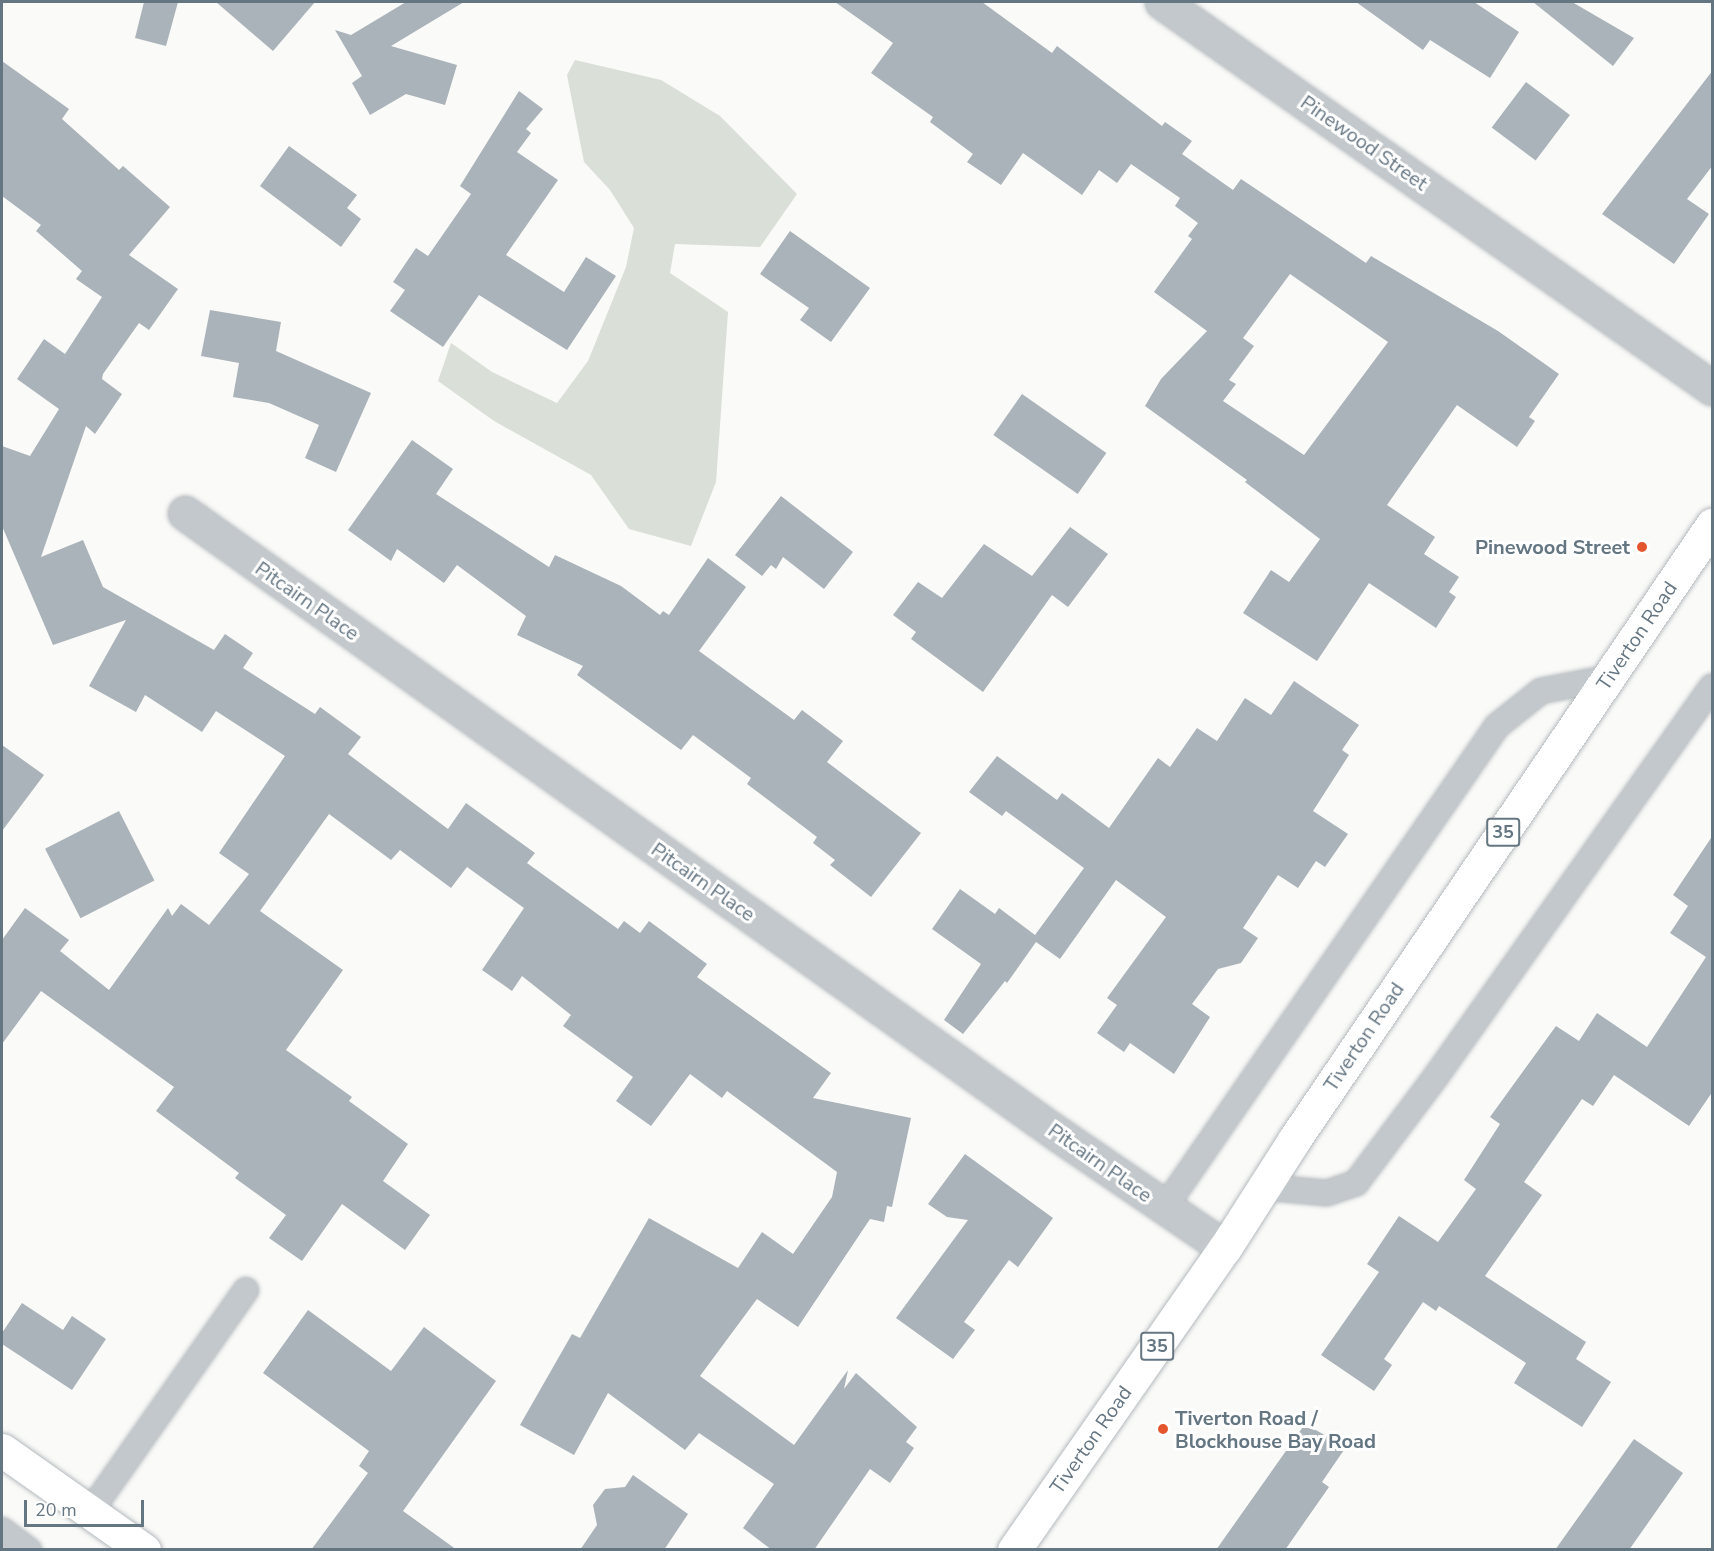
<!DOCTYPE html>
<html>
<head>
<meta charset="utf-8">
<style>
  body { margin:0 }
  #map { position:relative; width:1714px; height:1551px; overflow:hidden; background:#fafaf8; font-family:"Nunito Sans",sans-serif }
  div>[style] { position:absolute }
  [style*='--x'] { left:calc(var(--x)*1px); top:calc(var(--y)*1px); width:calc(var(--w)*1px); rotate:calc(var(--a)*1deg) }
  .green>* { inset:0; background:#dadfd7 }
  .building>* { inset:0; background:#aab3b9; transform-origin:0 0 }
  .roads { filter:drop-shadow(0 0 2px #b5babe) drop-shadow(0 0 2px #b5babe) }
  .service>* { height:24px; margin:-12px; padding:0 12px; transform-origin:12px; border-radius:12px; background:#c3c8cc }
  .minor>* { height:33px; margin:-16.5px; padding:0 16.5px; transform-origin:16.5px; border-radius:16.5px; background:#c3c8cc }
  .primary>* { height:33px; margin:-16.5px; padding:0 16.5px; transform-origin:16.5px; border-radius:16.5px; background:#fff }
  .dots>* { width:16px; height:16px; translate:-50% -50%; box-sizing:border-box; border:3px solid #fff; border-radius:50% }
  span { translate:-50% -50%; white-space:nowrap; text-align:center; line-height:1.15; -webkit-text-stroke:6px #fff; paint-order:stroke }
  .shield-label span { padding:2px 4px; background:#fff; border:2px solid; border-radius:4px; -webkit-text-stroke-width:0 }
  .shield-label { font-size:18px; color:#657683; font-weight:700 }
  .street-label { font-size:20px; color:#657683 }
  .poi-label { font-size:20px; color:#657683; font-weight:700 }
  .right { translate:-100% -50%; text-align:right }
  .left { translate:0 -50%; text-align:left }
  .frame { position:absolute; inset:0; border:3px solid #657683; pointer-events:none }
  .scale { position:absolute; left:24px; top:1500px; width:120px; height:27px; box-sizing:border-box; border:3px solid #657683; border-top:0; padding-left:8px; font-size:18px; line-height:21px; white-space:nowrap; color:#657683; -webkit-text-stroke:4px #fff; paint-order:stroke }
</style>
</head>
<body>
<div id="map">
  <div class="green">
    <div style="clip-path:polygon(575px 60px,661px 80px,720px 116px,797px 194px,760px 247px,675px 244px,670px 273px,728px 312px,716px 482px,691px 546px,629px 529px,591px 475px,494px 421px,438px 381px,451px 343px,492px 372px,557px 403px,588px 361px,626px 267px,634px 228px,610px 190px,584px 162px,567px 75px)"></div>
  </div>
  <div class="building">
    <div style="clip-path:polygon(144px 2px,178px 2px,166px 46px,135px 38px)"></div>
    <div style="clip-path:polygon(216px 2px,315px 2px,273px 51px)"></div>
    <div style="clip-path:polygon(406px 2px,464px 2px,391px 46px,457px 65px,445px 105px,406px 94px,370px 115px,352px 83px,362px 76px,335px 30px,351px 35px)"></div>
    <div style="clip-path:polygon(evenodd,835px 2px,982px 2px,1052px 53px,1057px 46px,1162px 126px,1165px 122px,1192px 141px,1182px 154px,1233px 190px,1241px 179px,1366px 263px,1371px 256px,1498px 331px,1559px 374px,1529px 417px,1535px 421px,1517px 447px,1457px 405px,1387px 505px,1435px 537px,1424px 554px,1459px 577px,1449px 592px,1456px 597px,1436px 628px,1369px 583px,1317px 661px,1243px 613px,1271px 570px,1289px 582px,1320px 539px,1245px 482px,1247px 480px,1145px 406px,1161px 379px,1207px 331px,1154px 292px,1192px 239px,1188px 236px,1198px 223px,1175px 206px,1180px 198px,1131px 164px,1117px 183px,1099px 170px,1082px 195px,1023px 153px,1001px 185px,967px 162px,973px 154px,930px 122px,933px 117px,871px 73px,893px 43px,835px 2px,1290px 274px,1388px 342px,1304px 455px,1223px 401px,1236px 384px,1229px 380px,1254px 346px,1243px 338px,1290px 274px)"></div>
    <div style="clip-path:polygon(1356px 2px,1474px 2px,1519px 32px,1490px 78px,1430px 40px,1423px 50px)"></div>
    <div style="clip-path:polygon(1533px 2px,1572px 2px,1634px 38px,1613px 66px)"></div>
    <div style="clip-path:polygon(2px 61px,69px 109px,62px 119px,119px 170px,123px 166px,170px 207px,129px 255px,178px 289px,149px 330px,139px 323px,103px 374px,102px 379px,122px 394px,95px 434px,86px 426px,41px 557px,83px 540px,103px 587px,214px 650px,225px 634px,253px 653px,243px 668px,315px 714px,320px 707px,361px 737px,348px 754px,448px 829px,466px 803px,535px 853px,527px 863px,618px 929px,624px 921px,640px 933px,649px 921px,707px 964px,697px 977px,831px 1073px,813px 1098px,911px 1118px,892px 1207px,887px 1206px,884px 1222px,870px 1219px,798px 1327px,757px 1299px,700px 1376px,794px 1445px,848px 1370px,844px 1389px,856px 1373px,917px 1427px,906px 1442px,914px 1448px,890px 1483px,870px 1469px,814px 1550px,772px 1550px,743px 1528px,774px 1484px,699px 1433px,685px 1450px,608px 1393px,574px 1455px,520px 1425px,572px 1334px,580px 1338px,649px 1218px,738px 1268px,762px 1232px,793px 1254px,832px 1197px,837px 1172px,727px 1091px,722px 1098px,690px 1074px,651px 1126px,616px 1101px,633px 1077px,563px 1026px,571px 1015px,522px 976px,512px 991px,482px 970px,524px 908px,467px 867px,451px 888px,400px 850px,391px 860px,329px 814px,260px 911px,343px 970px,286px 1050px,352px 1097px,349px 1101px,408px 1144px,383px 1181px,430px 1215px,405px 1250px,342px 1204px,302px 1261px,269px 1238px,286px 1215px,235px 1178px,239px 1173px,156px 1111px,174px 1087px,41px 991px,2px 1044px,2px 940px,25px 908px,69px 940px,60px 951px,109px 990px,168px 908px,172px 916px,181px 904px,209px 925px,249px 874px,219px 853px,285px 756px,216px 711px,202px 732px,145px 695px,136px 712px,89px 686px,126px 620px,53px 645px,2px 526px,2px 446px,30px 456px,59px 409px,17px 379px,44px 339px,65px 354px,102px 297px,76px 279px,82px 271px,36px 231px,41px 225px,2px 196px)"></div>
    <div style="clip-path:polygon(1713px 70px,1713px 165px,1687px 199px,1709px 214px,1674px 264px,1602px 214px)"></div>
    <div style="left:1526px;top:82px;width:55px;height:57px;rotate:37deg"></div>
    <div style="clip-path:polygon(519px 91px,543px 109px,526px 129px,531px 133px,517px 152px,558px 180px,506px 255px,564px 292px,586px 257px,616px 276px,567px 350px,479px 295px,443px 347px,390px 311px,405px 290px,393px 282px,416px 248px,428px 256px,471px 194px,460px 186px)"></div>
    <div style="clip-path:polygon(289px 146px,357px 195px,347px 208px,361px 219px,341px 247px,260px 186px)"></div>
    <div style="clip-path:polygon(790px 231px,870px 288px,831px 342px,800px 320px,809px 308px,760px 274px)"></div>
    <div style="clip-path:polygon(210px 310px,281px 322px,276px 351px,371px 393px,336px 472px,305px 458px,319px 425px,269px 403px,233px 397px,239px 363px,201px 356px)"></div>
    <div style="left:1022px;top:394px;width:103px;height:50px;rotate:35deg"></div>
    <div style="clip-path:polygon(412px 440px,453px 469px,436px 494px,549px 567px,555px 555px,621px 586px,660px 615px,663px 611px,669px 615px,708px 558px,746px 587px,699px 651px,794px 720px,802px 710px,843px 741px,827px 762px,921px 833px,871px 897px,830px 865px,835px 860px,813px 843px,817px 837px,747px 784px,751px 778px,693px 735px,681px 750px,577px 675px,583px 666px,517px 635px,526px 616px,457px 565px,444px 583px,397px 549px,391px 561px,348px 530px)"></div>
    <div style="clip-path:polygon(781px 496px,853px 552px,824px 589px,783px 557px,776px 569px,771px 565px,762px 576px,735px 555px)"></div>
    <div style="clip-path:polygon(1070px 527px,1108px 554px,1068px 607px,1052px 595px,983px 692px,911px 639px,916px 632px,893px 615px,918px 582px,942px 598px,984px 544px,1032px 576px)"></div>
    <div style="clip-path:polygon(1294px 681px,1359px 725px,1342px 750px,1349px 755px,1313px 811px,1348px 834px,1325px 867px,1316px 861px,1298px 888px,1278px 875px,1243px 928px,1258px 938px,1241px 963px,1218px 969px,1192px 1004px,1210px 1017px,1174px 1074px,1130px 1043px,1124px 1052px,1097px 1033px,1117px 1005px,1107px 998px,1166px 917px,1116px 880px,1060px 959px,1036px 942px,1007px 983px,1005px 981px,963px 1034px,944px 1020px,981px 964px,932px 929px,960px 889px,995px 914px,999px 908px,1035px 935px,1084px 868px,1006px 811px,1002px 816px,969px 792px,997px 756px,1057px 800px,1062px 793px,1109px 828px,1158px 758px,1170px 767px,1197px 728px,1217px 741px,1245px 698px,1271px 715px)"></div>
    <div style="clip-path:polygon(2px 745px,44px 775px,2px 831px)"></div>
    <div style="left:119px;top:811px;width:78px;height:83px;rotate:63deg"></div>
    <div style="clip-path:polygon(1713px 835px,1713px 1091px,1689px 1126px,1614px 1075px,1593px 1106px,1582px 1099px,1524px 1182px,1542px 1195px,1485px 1276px,1586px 1342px,1576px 1359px,1611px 1382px,1582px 1427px,1514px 1383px,1526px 1363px,1439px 1306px,1436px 1311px,1423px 1302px,1384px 1359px,1392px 1365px,1374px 1391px,1321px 1355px,1379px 1272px,1367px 1264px,1399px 1216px,1438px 1242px,1476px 1189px,1464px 1180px,1500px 1124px,1490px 1117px,1556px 1026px,1579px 1041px,1597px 1013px,1647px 1047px,1706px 957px,1670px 933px,1688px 906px,1673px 895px)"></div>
    <div style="clip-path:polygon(965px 1154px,1053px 1218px,1018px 1267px,1009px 1260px,964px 1322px,975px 1330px,953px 1359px,896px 1318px,968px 1220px,947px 1217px,928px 1204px)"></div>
    <div style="clip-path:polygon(22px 1303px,63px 1330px,72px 1316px,106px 1339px,72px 1390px,2px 1344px,2px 1333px)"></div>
    <div style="clip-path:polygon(308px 1310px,391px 1371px,424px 1327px,496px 1381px,403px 1511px,457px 1550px,311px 1550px,368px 1473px,359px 1466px,369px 1451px,263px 1373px)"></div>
    <div style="clip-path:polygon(1305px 1424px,1346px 1447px,1322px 1482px,1329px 1487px,1285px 1550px,1216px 1550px)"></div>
    <div style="clip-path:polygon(1634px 1439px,1683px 1473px,1629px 1550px,1555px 1550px)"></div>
    <div style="clip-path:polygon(633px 1475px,688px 1514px,664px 1550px,580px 1550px,597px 1525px,593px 1505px,605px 1489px,625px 1487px)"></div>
  </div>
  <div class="roads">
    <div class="service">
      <div style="--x:1262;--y:1187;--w:65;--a:5.3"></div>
      <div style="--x:1327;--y:1193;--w:31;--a:-19"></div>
      <div style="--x:1356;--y:1183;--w:135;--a:-53.1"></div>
      <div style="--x:1437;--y:1075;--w:476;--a:-54.7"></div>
      <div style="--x:1165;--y:1207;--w:584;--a:-55.39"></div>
      <div style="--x:1497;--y:726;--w:56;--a:-38.5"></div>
      <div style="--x:1541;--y:691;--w:68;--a:-11"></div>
      <div style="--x:90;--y:1512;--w:271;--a:-54.9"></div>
      <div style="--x:2;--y:1530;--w:34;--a:37"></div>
    </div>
    <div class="minor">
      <div style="--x:1162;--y:2;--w:672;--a:35.06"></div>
      <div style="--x:185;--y:513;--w:1071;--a:35.43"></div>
      <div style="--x:1058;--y:1134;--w:202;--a:34.3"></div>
    </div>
    <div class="primary">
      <div style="--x:2;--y:1450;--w:174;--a:35.2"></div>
      <div style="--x:1014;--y:1550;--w:368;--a:-55.1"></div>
      <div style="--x:1225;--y:1248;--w:128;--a:-57.4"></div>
      <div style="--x:1294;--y:1140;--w:744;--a:-55.8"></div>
    </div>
  </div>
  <div class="dots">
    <div style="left:1642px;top:547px;background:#e4572e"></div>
    <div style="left:1163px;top:1429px;background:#e4572e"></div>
  </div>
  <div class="shield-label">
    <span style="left:1503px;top:832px">35</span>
    <span style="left:1157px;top:1346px">35</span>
  </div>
  <div class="street-label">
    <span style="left:1364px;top:143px;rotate:35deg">Pinewood Street</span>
    <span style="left:307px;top:601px;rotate:35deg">Pitcairn Place</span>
    <span style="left:1637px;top:636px;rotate:-56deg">Tiverton Road</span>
    <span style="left:703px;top:882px;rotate:35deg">Pitcairn Place</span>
    <span style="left:1364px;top:1037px;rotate:-56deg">Tiverton Road</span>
    <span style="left:1100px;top:1163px;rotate:35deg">Pitcairn Place</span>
    <span style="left:1091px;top:1440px;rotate:-55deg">Tiverton Road</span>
  </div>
  <div class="poi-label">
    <span class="right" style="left:1630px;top:547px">Pinewood Street</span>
    <span class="left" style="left:1175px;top:1430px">Tiverton Road /<br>Blockhouse Bay Road</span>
  </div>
  <div class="frame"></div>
  <div class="scale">20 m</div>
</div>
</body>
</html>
